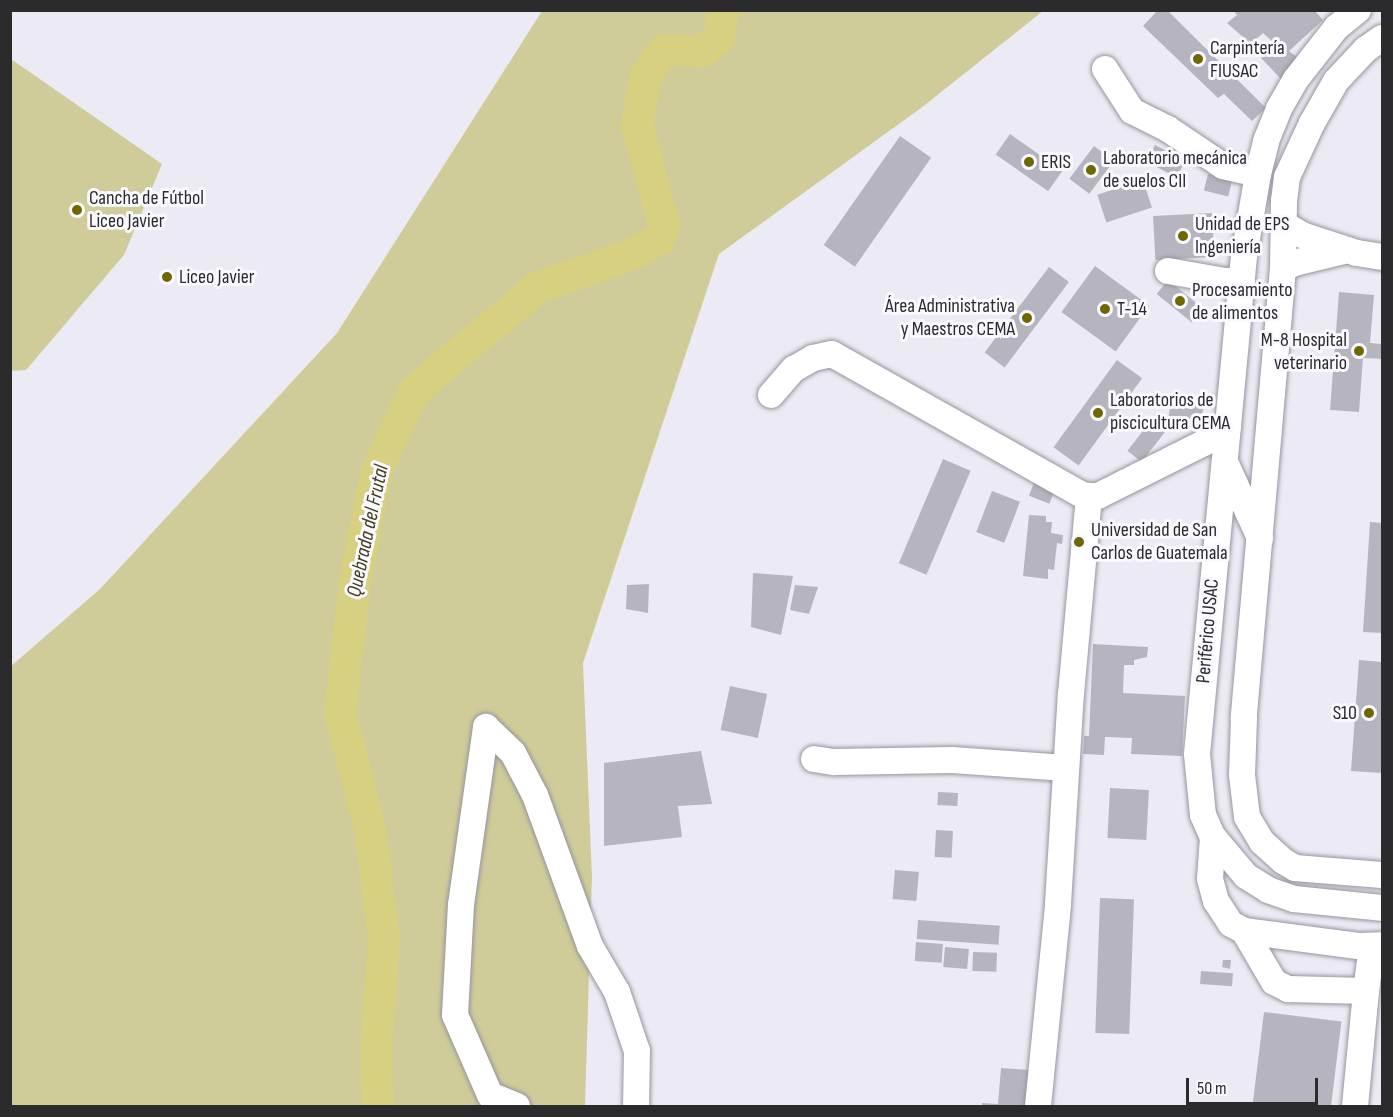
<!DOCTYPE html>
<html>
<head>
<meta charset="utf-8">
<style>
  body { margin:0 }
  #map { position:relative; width:1393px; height:1117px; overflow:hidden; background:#ecebf5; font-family:"Sofia Sans Condensed",sans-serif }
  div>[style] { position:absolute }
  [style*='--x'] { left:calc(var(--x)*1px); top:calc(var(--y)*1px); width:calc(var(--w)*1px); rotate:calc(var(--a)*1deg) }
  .green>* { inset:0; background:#d0cc99 }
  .river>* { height:32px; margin:-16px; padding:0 16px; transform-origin:16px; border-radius:16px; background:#d7d080 }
  .building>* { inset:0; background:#b6b5bf; transform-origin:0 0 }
  .roads { filter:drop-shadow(0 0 2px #96959e) drop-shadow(0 0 2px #96959e) }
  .minor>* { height:26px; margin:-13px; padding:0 13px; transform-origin:13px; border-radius:13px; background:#fff }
  .dots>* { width:16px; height:16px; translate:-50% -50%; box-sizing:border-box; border:3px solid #faf9ff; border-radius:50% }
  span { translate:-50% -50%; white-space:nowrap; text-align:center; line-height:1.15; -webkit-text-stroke:6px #faf9ff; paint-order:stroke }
  .poi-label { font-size:20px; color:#2b2b2e }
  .left { translate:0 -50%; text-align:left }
  .right { translate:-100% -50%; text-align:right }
  .street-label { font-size:20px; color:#2b2b2e }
  .water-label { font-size:21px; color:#423e1c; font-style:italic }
  .frame { position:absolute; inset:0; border:12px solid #2b2b2e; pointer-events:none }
  .scale { position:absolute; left:1186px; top:1078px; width:132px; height:27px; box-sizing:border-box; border:3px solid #2b2b2e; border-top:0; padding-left:8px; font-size:18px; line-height:21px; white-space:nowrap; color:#2b2b2e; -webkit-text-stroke:4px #faf9ff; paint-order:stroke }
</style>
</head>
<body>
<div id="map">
  <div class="green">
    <div style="clip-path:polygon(542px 11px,1043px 11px,921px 108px,719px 254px,583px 663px,592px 876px,585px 1106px,11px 1106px,10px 667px,100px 589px,337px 333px)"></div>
    <div style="clip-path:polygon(11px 59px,162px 164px,124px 255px,26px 370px,11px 371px)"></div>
  </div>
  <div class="river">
    <div style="--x:378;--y:1106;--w:55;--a:-92.1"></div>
    <div style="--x:376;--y:1051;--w:111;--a:-85.9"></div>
    <div style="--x:384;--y:940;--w:112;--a:-97.2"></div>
    <div style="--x:370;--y:829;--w:121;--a:-104.4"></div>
    <div style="--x:340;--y:712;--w:130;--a:-83.4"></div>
    <div style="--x:355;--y:583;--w:115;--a:-79"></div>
    <div style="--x:377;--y:470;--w:87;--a:-64.9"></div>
    <div style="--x:414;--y:391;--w:162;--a:-40"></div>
    <div style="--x:538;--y:287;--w:98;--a:-19"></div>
    <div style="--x:631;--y:255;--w:33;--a:-29"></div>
    <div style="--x:660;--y:239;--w:16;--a:-75"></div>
    <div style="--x:664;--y:224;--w:103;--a:-105.3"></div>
    <div style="--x:637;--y:125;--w:52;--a:-80"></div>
    <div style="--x:646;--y:74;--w:31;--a:-52"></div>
    <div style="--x:665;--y:50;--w:38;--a:2"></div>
    <div style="--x:703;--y:51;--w:21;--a:-39"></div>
    <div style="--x:719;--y:38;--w:28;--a:-82"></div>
  </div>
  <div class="building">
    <div style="clip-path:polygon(1158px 10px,1167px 10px,1266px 108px,1252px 121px,1224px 94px,1218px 98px,1143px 26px)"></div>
    <div style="clip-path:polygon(1233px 10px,1314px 10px,1323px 20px,1289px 51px,1298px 58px,1281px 79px,1261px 58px,1275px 44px,1263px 33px,1251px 44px,1227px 23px,1237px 15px)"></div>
    <div style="left:1010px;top:134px;width:64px;height:25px;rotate:35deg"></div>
    <div style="left:900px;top:136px;width:38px;height:133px;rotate:35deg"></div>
    <div style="left:1155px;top:145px;width:34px;height:19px;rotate:27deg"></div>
    <div style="left:1094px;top:146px;width:25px;height:41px;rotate:37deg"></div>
    <div style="left:1208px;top:174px;width:25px;height:17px;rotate:14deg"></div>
    <div style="left:1143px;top:180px;width:29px;height:48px;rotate:72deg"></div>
    <div style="left:1212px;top:213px;width:44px;height:59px;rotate:87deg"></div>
    <div style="left:1095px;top:266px;width:67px;height:57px;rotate:36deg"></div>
    <div style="left:1049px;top:267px;width:25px;height:107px;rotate:37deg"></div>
    <div style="left:1168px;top:280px;width:45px;height:18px;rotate:39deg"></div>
    <div style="clip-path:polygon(1339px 292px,1374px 295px,1370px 343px,1382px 344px,1382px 359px,1363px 358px,1359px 412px,1330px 410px)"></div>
    <div style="left:1117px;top:360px;width:31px;height:108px;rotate:36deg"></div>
    <div style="left:1172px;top:395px;width:33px;height:26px;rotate:9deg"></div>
    <div style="left:1157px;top:413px;width:18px;height:48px;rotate:38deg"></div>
    <div style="left:943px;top:459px;width:30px;height:113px;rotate:23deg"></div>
    <div style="left:1035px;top:480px;width:22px;height:17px;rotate:21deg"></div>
    <div style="left:992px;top:491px;width:30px;height:44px;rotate:21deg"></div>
    <div style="clip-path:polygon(1029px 515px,1046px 516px,1046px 522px,1052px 522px,1051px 533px,1063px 535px,1062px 544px,1057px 543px,1054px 570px,1048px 569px,1048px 579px,1023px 576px)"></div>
    <div style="clip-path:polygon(1370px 522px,1382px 523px,1382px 633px,1363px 632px)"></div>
    <div style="clip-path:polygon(753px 573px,793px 576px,781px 635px,751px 627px)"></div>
    <div style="clip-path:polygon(649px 584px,648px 613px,626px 609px,627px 585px)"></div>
    <div style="clip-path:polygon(795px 585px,818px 587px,809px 614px,790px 610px)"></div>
    <div style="clip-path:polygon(1093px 644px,1148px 647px,1147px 657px,1134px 660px,1134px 665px,1124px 665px,1123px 693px,1185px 696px,1182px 756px,1131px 754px,1132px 738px,1105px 737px,1104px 755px,1083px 754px,1084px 736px,1089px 736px)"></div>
    <div style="clip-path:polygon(1359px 660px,1382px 662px,1382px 773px,1351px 771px)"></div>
    <div style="left:730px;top:686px;width:38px;height:45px;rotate:12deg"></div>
    <div style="clip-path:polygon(701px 751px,712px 804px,678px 806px,682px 837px,604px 846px,604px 763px)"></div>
    <div style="left:1110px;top:788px;width:39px;height:50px;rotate:3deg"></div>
    <div style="left:938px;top:792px;width:20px;height:13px;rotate:3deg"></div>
    <div style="left:936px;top:830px;width:17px;height:27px;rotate:3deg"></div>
    <div style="left:895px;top:870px;width:24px;height:29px;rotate:5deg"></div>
    <div style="left:1100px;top:898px;width:34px;height:135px;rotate:2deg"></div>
    <div style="left:918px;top:920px;width:82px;height:19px;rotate:4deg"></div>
    <div style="left:916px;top:942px;width:27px;height:19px;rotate:4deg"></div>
    <div style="left:945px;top:947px;width:24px;height:20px;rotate:5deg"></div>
    <div style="left:973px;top:952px;width:24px;height:19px;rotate:2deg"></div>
    <div style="clip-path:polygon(1223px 960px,1231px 960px,1230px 969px,1222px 967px)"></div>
    <div style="left:1201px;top:971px;width:32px;height:13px;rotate:4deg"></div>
    <div style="left:1264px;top:1012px;width:78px;height:95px;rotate:7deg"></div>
    <div style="clip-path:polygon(1001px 1068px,1029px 1070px,1026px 1106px,982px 1106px,982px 1103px,998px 1104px)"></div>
  </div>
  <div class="roads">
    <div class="minor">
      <div style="--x:1358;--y:10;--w:28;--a:141"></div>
      <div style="--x:1336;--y:28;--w:65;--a:128.1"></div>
      <div style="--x:1296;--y:79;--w:34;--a:120"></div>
      <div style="--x:1279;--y:109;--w:35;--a:112"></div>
      <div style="--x:1266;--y:142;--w:33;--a:104"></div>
      <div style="--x:1258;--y:174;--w:83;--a:99.7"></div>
      <div style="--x:1244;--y:256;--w:500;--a:95.39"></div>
      <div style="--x:1197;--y:754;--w:61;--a:84.4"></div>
      <div style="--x:1203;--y:815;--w:24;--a:66"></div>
      <div style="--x:1213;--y:837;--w:51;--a:49.8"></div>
      <div style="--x:1246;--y:876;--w:26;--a:32"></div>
      <div style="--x:1268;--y:890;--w:28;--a:19"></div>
      <div style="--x:1294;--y:899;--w:88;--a:5.8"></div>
      <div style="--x:1382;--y:38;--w:19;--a:145"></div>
      <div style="--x:1366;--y:49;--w:44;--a:133.2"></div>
      <div style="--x:1336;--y:81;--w:48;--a:119.7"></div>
      <div style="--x:1312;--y:123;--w:60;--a:114.8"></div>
      <div style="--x:1287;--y:177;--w:23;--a:97"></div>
      <div style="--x:1284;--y:200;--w:68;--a:90.8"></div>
      <div style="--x:1283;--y:268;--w:452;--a:95"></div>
      <div style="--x:1244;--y:718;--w:57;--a:92"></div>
      <div style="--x:1242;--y:775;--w:42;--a:83.2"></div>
      <div style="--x:1247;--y:817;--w:29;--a:59"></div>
      <div style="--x:1262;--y:842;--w:28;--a:42"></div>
      <div style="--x:1283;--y:861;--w:14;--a:30"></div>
      <div style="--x:1295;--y:868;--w:87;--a:4.6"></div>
      <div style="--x:1105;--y:69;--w:50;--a:57.3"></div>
      <div style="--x:1132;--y:111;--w:40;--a:26.6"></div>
      <div style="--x:1168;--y:129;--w:66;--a:33.9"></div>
      <div style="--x:1223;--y:166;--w:36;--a:13"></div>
      <div style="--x:1285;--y:225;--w:20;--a:30"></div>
      <div style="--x:1302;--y:235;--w:58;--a:18.1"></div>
      <div style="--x:1357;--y:253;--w:25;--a:9"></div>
      <div style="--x:1283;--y:268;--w:16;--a:-22"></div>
      <div style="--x:1298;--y:262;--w:51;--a:-13.5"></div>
      <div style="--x:1168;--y:271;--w:58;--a:10"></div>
      <div style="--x:1225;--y:281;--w:17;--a:-3"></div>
      <div style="--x:771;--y:395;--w:35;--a:-49"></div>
      <div style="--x:794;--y:369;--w:22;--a:-30"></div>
      <div style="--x:813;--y:358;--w:19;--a:-12"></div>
      <div style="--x:832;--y:354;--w:289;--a:29.4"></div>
      <div style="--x:1084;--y:496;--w:14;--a:0"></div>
      <div style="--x:1098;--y:496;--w:119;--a:-26.6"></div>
      <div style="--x:1204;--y:443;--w:29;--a:-34"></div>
      <div style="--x:1225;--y:462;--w:84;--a:65.3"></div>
      <div style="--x:814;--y:759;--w:20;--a:9"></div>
      <div style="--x:834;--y:762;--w:118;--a:-1"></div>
      <div style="--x:952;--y:760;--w:114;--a:4"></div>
      <div style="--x:1213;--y:837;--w:42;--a:94.1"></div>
      <div style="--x:1210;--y:879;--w:23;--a:75"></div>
      <div style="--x:1216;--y:901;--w:27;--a:57"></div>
      <div style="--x:1231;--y:924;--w:15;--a:28"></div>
      <div style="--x:1244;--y:931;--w:115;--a:7.5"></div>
      <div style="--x:1358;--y:946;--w:24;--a:-2"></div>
      <div style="--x:1244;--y:931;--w:59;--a:59.5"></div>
      <div style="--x:1274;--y:982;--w:16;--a:27"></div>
      <div style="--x:1288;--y:989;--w:78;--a:1.5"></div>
      <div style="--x:1366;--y:991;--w:45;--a:-82.4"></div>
      <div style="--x:517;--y:1106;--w:29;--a:-158"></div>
      <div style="--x:490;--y:1095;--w:87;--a:-113.6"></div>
      <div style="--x:455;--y:1015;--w:110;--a:-86.9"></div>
      <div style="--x:461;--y:905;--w:180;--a:-82"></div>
      <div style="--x:486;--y:727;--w:37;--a:44"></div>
      <div style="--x:513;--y:753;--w:47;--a:62.4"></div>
      <div style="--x:535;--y:795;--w:161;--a:70"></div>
      <div style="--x:590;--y:946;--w:53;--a:59.6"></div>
      <div style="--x:617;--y:992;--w:62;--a:71.3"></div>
      <div style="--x:637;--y:1051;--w:55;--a:91"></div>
      <div style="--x:1038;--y:1106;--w:203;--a:-84.3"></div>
      <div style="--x:1058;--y:904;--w:210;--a:-86.5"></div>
      <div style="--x:1071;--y:694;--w:199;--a:-84.8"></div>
      <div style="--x:1355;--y:1106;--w:116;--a:-84.5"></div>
    </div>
  </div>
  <div class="dots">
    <div style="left:1198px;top:59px;background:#706700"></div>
    <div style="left:1029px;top:162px;background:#706700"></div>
    <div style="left:1091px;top:170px;background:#706700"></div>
    <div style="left:77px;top:210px;background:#706700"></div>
    <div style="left:1183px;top:236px;background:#706700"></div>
    <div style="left:167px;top:277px;background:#706700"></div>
    <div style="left:1180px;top:301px;background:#706700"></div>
    <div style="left:1105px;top:309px;background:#706700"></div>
    <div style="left:1027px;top:318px;background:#706700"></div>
    <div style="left:1359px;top:351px;background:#706700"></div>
    <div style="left:1098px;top:413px;background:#706700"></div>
    <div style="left:1079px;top:542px;background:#706700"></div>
    <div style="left:1369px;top:713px;background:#706700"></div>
  </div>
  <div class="poi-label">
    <span class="left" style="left:1210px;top:60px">Carpintería<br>FIUSAC</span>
    <span class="left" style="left:1103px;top:170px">Laboratorio mecánica<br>de suelos CII</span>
    <span class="left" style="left:1041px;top:162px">ERIS</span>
    <span class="left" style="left:89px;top:210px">Cancha de Fútbol<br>Liceo Javier</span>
    <span class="left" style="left:1195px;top:236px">Unidad de EPS<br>Ingeniería</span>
    <span class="left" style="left:179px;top:277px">Liceo Javier</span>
    <span class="left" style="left:1192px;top:302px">Procesamiento<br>de alimentos</span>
    <span class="right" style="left:1015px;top:318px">Área Administrativa<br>y Maestros CEMA</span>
    <span class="left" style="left:1117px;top:309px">T-14</span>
    <span class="right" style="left:1347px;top:352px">M-8 Hospital<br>veterinario</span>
    <span class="left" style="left:1110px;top:412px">Laboratorios de<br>piscicultura CEMA</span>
    <span class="left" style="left:1091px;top:542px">Universidad de San<br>Carlos de Guatemala</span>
    <span class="right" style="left:1357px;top:713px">S10</span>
  </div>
  <div class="street-label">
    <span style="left:1208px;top:631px;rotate:-85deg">Periférico USAC</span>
  </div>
  <div class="water-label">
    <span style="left:368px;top:531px;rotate:-78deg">Quebrada del Frutal</span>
  </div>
  <div class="frame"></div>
  <div class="scale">50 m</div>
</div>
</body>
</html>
